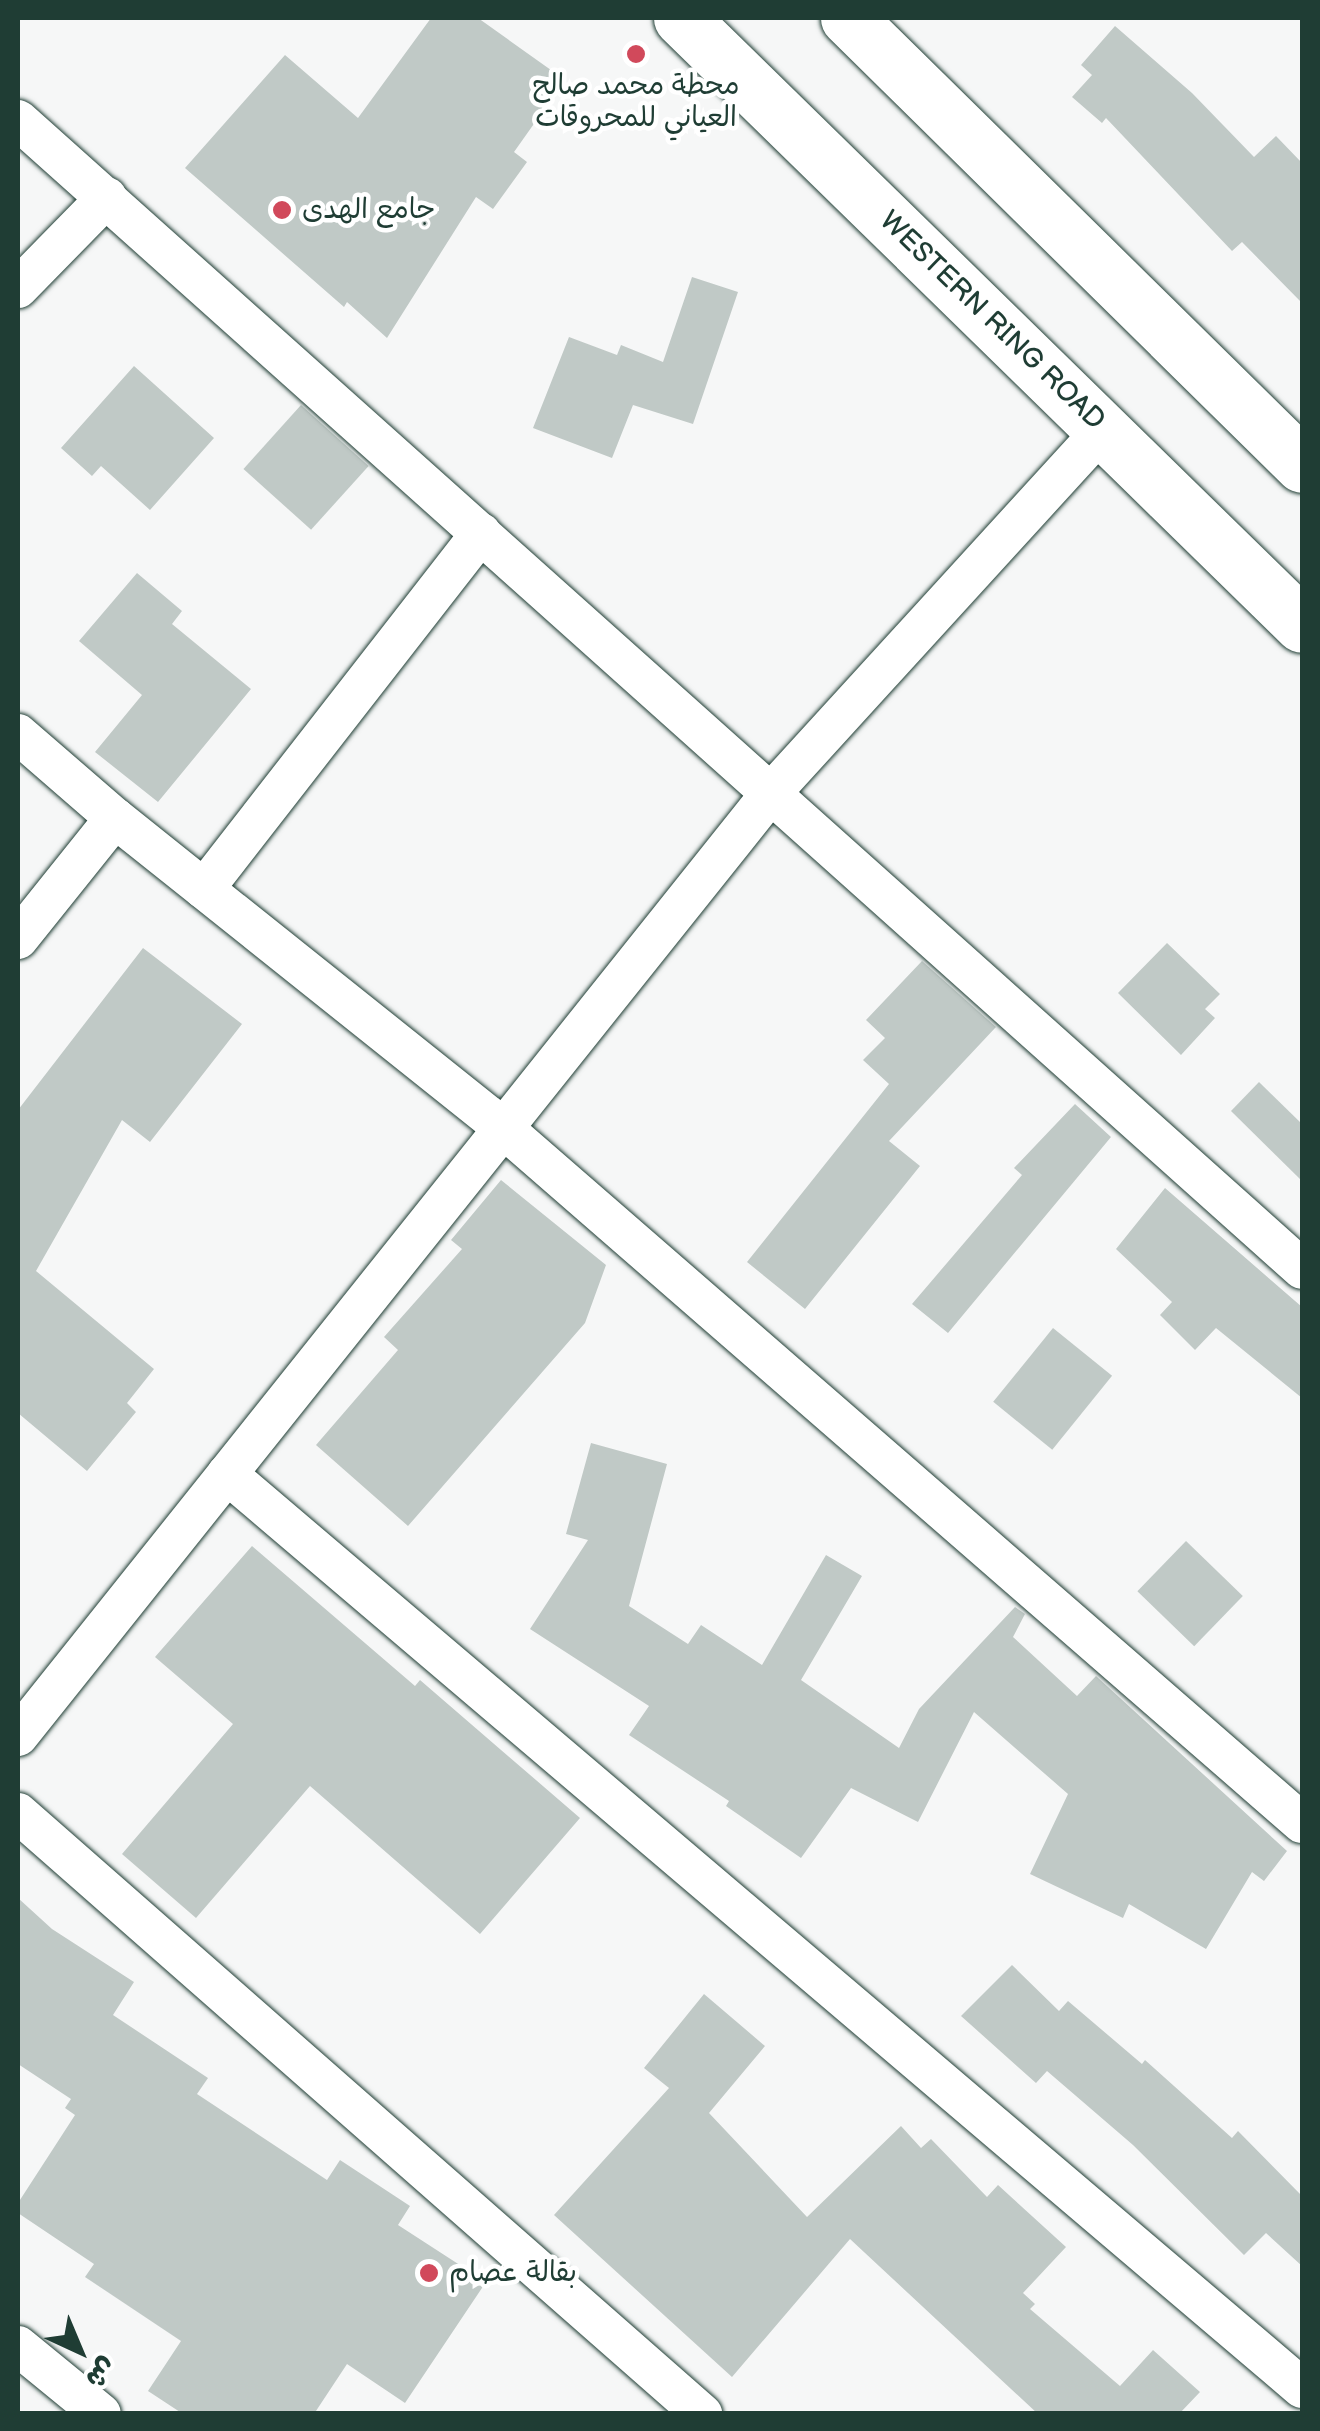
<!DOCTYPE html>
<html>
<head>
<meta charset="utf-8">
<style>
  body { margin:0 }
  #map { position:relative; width:1320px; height:2431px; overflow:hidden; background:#f6f7f7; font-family:"Balsamiq Sans","Playpen Sans Arabic",sans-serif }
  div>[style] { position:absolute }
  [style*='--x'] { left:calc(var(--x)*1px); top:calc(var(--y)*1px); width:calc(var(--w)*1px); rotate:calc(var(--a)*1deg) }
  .building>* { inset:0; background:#c0c9c6; transform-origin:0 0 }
  .roads { filter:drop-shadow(0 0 2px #1f3d34) drop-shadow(0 0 2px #1f3d34) }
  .street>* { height:40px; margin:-20px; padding:0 20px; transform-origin:20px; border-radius:20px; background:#fff }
  .primary>* { height:55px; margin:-27.5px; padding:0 27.5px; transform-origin:27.5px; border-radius:27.5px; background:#fff }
  .dots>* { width:28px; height:28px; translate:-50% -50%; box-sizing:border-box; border:5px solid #fff; border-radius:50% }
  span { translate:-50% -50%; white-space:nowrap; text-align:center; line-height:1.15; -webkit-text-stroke:9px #fff; paint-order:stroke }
  .poi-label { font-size:28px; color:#1f3d34 }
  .left { translate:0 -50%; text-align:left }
  .street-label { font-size:28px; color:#1f3d34 }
  .frame { position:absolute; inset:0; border:20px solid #1f3d34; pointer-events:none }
  .north { position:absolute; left:30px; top:2301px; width:100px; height:100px; -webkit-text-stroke:8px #fff; paint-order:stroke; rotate:136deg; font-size:28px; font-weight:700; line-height:40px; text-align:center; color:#1f3d34 }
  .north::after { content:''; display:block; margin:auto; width:35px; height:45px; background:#1f3d34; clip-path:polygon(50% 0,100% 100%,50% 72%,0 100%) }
</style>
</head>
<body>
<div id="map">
  <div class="building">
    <div style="clip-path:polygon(431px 18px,478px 18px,565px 80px,514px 152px,527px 162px,493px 209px,476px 197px,387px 338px,347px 302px,344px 307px,185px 168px,285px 55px,358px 118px)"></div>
    <div style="clip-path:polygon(1115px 26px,1192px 93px,1254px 157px,1276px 136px,1302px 163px,1302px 303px,1242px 242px,1232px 251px,1106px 118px,1102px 123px,1072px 97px,1092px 75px,1081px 65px)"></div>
    <div style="clip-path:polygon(692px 277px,738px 292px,693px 424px,633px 405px,612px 458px,533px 428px,569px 337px,617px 355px,621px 345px,663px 362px)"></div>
    <div style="clip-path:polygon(134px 366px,214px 438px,150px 510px,101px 466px,92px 476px,61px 448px)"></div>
    <div style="left:301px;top:405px;width:91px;height:86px;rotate:42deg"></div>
    <div style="clip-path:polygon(137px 573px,182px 611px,172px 624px,251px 689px,158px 802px,95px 752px,142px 695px,79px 641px)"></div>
    <div style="clip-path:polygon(1167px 943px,1220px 994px,1205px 1009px,1215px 1018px,1181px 1055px,1118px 993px)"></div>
    <div style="clip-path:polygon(143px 948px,242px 1024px,150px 1142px,122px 1120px,36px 1271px,154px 1369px,127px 1403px,136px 1412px,87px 1471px,18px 1413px,18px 1110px)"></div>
    <div style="clip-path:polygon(922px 961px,996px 1027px,889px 1141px,920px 1166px,805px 1309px,747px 1262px,889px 1084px,863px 1060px,885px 1038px,866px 1020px)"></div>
    <div style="clip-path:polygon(1259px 1082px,1302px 1124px,1302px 1181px,1231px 1111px)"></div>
    <div style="clip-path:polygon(1075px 1104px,1111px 1137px,948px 1333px,912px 1304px,1022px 1175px,1014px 1168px)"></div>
    <div style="clip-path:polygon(501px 1180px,606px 1265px,585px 1323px,408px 1526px,316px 1445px,398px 1350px,384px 1337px,462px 1249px,451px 1240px)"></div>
    <div style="clip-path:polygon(1165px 1188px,1302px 1307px,1302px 1398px,1216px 1328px,1195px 1350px,1160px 1315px,1172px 1302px,1116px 1249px)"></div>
    <div style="left:1053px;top:1328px;width:76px;height:95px;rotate:39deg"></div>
    <div style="clip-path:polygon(591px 1443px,667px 1464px,629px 1606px,688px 1644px,701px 1625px,762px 1665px,826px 1555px,862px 1576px,801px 1680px,899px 1748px,919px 1709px,1015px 1607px,1025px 1614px,1013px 1637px,1077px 1696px,1096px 1676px,1287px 1851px,1264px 1881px,1252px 1872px,1206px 1949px,1129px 1904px,1123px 1918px,1030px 1874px,1068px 1794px,974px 1712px,918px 1822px,851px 1788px,801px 1858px,726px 1806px,729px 1801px,629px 1735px,649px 1706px,530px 1629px,588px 1540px,566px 1534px)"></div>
    <div style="left:1186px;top:1541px;width:79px;height:70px;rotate:44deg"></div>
    <div style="clip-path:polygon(252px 1546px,415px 1686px,420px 1680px,580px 1818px,480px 1934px,310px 1786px,196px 1918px,122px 1854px,233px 1724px,155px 1657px)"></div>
    <div style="clip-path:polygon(18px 1898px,52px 1929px,134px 1982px,113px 2015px,208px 2078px,197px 2094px,327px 2180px,340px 2160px,410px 2206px,398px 2225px,486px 2282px,405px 2403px,347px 2364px,314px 2414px,183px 2414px,148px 2391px,181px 2341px,85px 2277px,94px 2264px,18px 2213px,18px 2203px,75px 2115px,65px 2108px,71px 2099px,18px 2064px)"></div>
    <div style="clip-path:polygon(1012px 1965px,1059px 2011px,1068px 2001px,1142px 2064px,1145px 2060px,1232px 2138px,1238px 2131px,1302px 2196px,1302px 2266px,1266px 2233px,1244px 2255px,1133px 2145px,1047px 2071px,1036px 2083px,961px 2016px)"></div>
    <div style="clip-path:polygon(704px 1994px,765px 2046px,709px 2113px,807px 2217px,901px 2126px,921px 2148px,931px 2139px,987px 2197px,998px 2185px,1066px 2247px,1023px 2293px,1035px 2304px,1030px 2309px,1120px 2386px,1153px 2350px,1200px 2392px,1179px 2414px,1038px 2414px,850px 2239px,732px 2377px,554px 2215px,669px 2088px,644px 2068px)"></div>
  </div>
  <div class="roads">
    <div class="street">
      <div style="--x:18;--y:120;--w:1723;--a:41.82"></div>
      <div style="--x:18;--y:288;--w:127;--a:-45.6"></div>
      <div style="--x:18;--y:734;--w:128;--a:40.9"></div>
      <div style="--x:204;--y:889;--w:451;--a:-52.1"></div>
      <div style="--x:18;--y:939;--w:155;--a:-51.3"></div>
      <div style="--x:115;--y:818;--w:497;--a:38.6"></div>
      <div style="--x:503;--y:1128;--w:1059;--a:41.02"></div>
      <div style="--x:227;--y:1474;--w:1411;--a:40.37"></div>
      <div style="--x:18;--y:1736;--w:1207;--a:-51.39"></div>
      <div style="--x:771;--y:793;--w:492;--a:-47.6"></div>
      <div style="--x:18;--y:1813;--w:911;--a:41.3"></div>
      <div style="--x:18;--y:2346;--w:107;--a:39.3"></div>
    </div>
    <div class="primary">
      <div style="--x:681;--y:18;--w:868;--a:44.35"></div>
      <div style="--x:848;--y:18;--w:637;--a:44.55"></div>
    </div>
  </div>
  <div class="dots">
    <div style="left:636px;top:54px;background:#d1495b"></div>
    <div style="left:282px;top:210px;background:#d1495b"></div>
    <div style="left:429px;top:2273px;background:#d1495b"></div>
  </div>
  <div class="poi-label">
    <span style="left:636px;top:102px">محطة محمد صالح<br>العياني للمحروقات</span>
    <span class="left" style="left:302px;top:210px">جامع الهدى</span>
    <span class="left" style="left:449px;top:2273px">بقالة عصام</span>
  </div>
  <div class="street-label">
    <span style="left:992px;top:321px;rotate:44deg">WESTERN RING ROAD</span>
  </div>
  <div class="frame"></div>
  <div class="north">ش</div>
</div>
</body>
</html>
